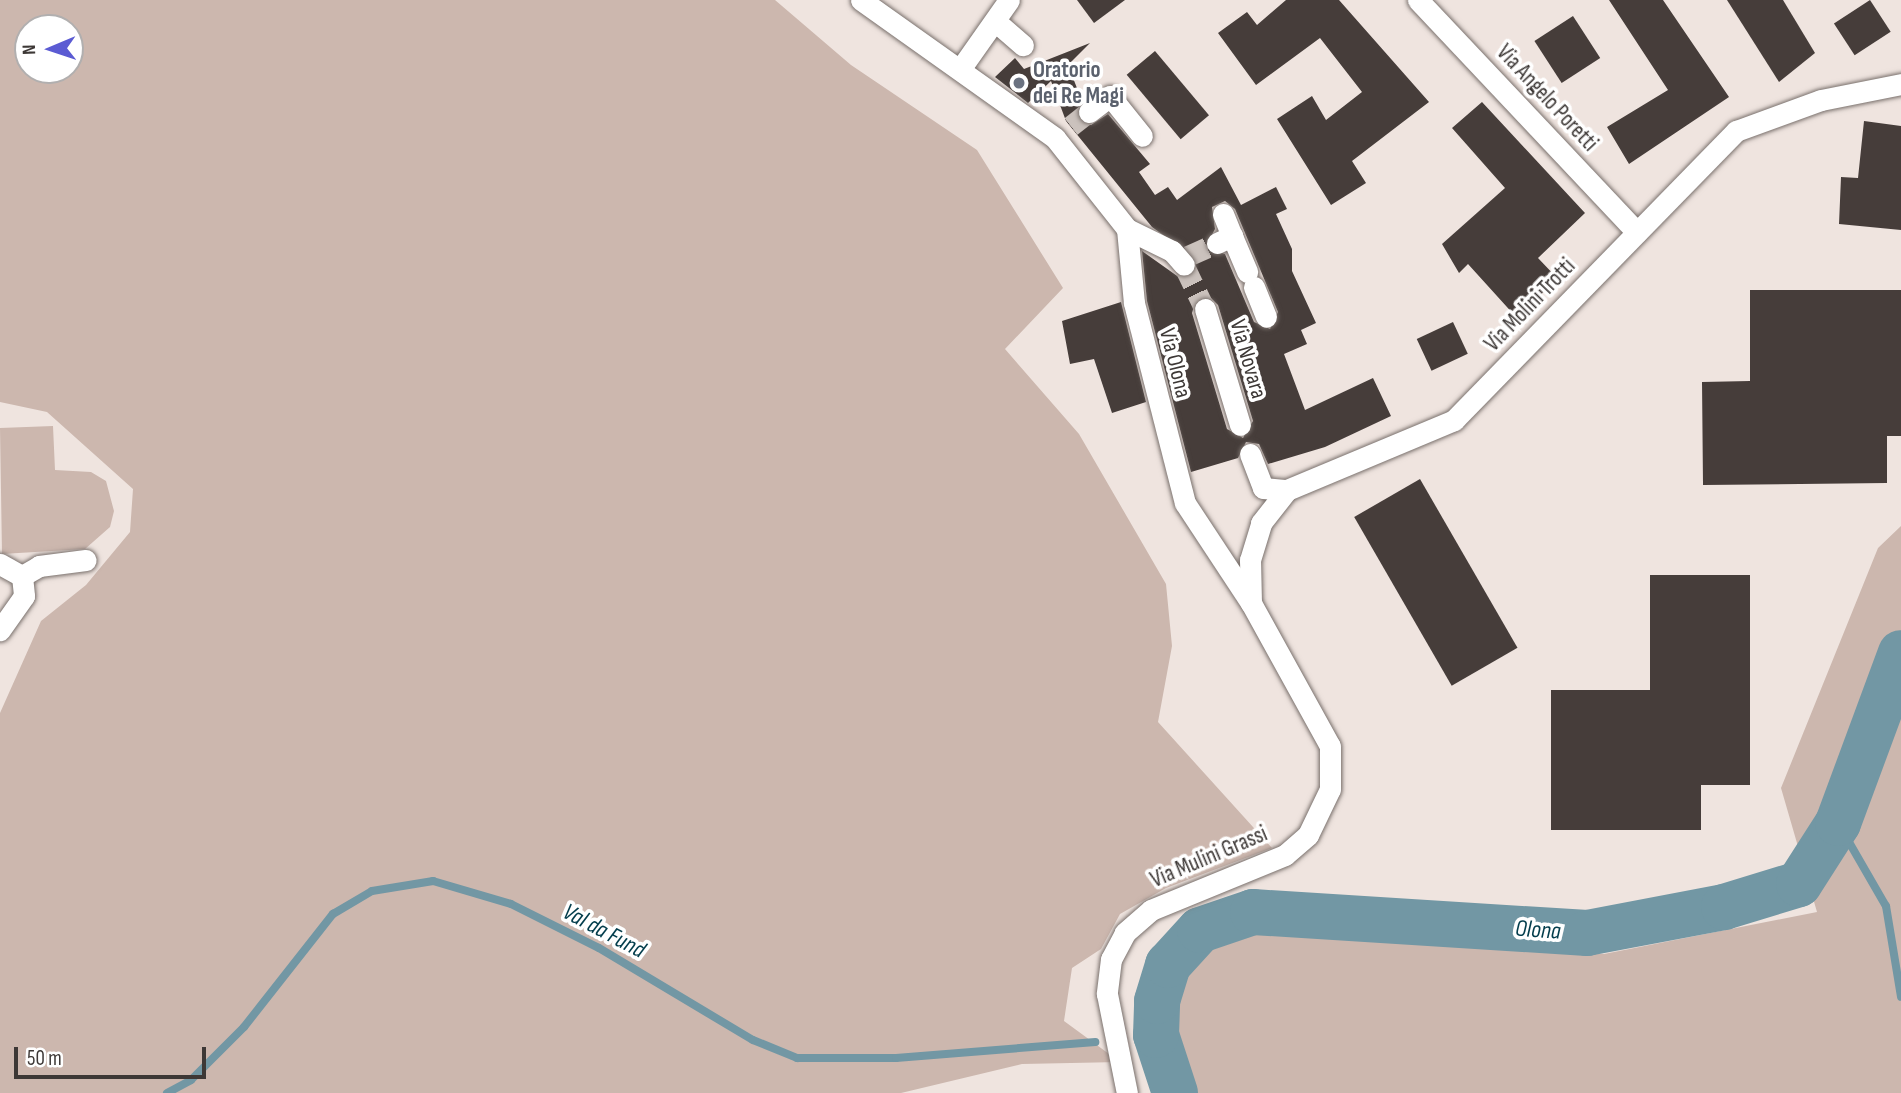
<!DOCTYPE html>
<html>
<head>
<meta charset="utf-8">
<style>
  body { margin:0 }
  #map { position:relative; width:1901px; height:1093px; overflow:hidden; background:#efe4df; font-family:"Sofia Sans Condensed",sans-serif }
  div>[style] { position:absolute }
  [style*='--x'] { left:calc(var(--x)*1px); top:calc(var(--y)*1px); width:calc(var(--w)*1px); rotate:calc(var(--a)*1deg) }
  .green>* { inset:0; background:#ccb7ae }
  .stream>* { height:8px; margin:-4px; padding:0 4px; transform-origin:4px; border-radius:4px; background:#7297a4 }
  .river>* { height:46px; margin:-23px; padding:0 23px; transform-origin:23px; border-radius:23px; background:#7297a4 }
  .building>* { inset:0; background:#463d3a; transform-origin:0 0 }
  .minor-tunnel>* { height:21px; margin-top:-10.5px; transform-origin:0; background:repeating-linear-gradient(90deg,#cbc2bd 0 21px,transparent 0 31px) }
  .roads { filter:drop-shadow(0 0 2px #79706c) drop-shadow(0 0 2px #79706c) }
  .minor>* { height:21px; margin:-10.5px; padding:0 10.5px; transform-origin:10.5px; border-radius:10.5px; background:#fff }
  .dots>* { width:19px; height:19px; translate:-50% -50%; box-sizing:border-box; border:4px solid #fff; border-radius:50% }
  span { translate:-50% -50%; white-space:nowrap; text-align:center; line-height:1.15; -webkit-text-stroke:7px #fff; paint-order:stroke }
  .worship-label { font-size:23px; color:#5b616d; font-weight:700 }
  .left { translate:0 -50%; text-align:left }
  .street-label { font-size:23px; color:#3d3836 }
  .water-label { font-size:24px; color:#033d4c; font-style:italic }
  .north { position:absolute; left:14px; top:14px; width:70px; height:70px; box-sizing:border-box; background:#fff; border:2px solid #b1afaf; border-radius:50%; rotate:268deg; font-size:19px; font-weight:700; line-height:28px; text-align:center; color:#3d3836 }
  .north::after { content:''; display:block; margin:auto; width:24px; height:32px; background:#5b5bd3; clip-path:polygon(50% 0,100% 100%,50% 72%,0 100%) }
  .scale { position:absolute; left:14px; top:1047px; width:192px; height:32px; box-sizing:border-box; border:4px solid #3d3836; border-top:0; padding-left:9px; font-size:21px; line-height:24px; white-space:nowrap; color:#3d3836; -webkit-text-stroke:5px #fff; paint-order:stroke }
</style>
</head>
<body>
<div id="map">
  <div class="green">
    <div style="clip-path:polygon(evenodd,0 0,775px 0,851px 65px,977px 150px,1063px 288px,1005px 349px,1079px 434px,1166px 584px,1172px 646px,1158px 722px,1272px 848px,1166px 888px,1120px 914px,1101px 949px,1072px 968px,1064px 1021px,1120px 1062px,1022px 1064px,901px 1093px,0 1093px,0 713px,41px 621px,86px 585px,130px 532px,133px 489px,47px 412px,0 402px,0 0,28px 28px,70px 28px,70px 70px,28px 70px,28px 28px)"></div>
    <div style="clip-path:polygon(53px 426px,55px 470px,91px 472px,106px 481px,114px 511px,110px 527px,85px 549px,2px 554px,0 428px)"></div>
    <div style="clip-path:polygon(1901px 526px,1901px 1093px,1193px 1093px,1175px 1035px,1173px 999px,1184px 969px,1211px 941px,1255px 925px,1604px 954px,1817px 912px,1781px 788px,1878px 548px)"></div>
  </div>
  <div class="stream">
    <div style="--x:1838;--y:823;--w:96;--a:60"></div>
    <div style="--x:1886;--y:906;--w:92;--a:80.6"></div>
    <div style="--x:1137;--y:1036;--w:19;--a:-3"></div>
    <div style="--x:167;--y:1093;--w:27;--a:-28"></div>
    <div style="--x:191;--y:1080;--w:75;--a:-45"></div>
    <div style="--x:244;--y:1027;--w:144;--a:-51.8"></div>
    <div style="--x:333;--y:914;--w:45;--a:-30.5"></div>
    <div style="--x:372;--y:891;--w:62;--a:-9.3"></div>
    <div style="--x:433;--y:881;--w:81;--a:16.4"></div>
    <div style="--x:511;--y:904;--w:98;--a:26.6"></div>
    <div style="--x:599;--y:948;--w:179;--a:30.9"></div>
    <div style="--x:753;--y:1040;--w:48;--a:22.2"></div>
    <div style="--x:797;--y:1058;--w:99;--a:0"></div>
    <div style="--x:896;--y:1058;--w:200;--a:-4.6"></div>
  </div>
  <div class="river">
    <div style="--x:1175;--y:1093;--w:61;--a:-108.1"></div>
    <div style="--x:1156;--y:1035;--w:34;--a:-88"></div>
    <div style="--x:1157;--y:1001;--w:38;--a:-73"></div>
    <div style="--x:1168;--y:965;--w:47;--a:-47.6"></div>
    <div style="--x:1200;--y:930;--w:56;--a:-18.8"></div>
    <div style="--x:1253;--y:912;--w:335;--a:3.6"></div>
    <div style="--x:1587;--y:933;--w:139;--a:-10.7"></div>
    <div style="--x:1724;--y:907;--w:78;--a:-17"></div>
    <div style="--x:1799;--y:884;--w:72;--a:-57.4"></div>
    <div style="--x:1838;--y:823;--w:181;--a:-69.7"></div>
  </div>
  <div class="building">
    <div style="clip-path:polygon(1077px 0,1125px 0,1094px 23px)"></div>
    <div style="clip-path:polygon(1286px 0,1339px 0,1429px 102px,1352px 161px,1366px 183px,1331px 205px,1277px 119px,1312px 96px,1326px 120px,1362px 92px,1320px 38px,1256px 85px,1218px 33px,1247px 12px,1257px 25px)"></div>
    <div style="clip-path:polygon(1609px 0,1663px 0,1729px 97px,1629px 164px,1607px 127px,1668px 90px)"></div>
    <div style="clip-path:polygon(1727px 0,1783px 0,1815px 53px,1779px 82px)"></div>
    <div style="left:1870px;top:0;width:38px;height:43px;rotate:57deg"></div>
    <div style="left:1573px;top:16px;width:50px;height:46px;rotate:57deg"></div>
    <div style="clip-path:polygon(evenodd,1090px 43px,1068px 65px,1082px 101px,1078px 119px,1091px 125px,1108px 114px,1150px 164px,1139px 172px,1155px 195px,1168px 187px,1177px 200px,1221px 167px,1241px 205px,1276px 187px,1287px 209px,1276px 214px,1292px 249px,1292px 271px,1316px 323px,1301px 330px,1307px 344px,1284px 354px,1305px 410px,1373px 378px,1391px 416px,1325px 447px,1268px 464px,1259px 444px,1246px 442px,1238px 458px,1191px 472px,1147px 301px,1142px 251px,1180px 278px,1196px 270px,1194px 257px,1152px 227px,1066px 121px,1051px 81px,1028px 103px,995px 77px,1015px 58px,1024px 69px,1090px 43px,1225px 201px,1235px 209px,1278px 312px,1270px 329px,1254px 322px,1225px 254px,1205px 248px,1215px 229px,1212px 207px,1225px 201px,1090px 43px,1209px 296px,1218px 305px,1253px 421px,1243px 438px,1227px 429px,1192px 313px,1196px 300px,1209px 296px)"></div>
    <div style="left:1155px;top:51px;width:84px;height:37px;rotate:50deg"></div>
    <div style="clip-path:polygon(1482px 102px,1585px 213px,1538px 258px,1558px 279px,1516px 317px,1468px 264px,1459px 273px,1442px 244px,1505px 188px,1452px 128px)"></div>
    <div style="clip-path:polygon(1864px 121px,1901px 126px,1901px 230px,1839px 224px,1841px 177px,1858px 178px)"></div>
    <div style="clip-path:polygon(1750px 290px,1901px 290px,1901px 436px,1887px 436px,1887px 483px,1703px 485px,1702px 382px,1750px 381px)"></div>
    <div style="clip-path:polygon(1121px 302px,1146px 402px,1112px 413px,1094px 359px,1070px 364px,1062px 321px)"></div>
    <div style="left:1453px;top:322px;width:35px;height:40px;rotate:65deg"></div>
    <div style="left:1420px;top:479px;width:195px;height:76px;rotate:60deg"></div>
    <div style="clip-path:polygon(1650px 575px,1750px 575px,1750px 785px,1701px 785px,1701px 830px,1551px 830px,1551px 690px,1650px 690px)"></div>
  </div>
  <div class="minor-tunnel">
    <div style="--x:1071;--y:126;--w:23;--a:-38"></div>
    <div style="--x:1188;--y:256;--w:32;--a:-24"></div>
    <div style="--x:1184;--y:265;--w:49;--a:64.5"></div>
  </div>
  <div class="roads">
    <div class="minor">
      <div style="--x:861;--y:0;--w:238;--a:35.4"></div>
      <div style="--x:1055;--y:138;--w:116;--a:51.6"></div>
      <div style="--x:1127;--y:229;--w:74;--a:84.6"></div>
      <div style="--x:1134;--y:303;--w:206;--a:75.7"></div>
      <div style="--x:1185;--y:503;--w:120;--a:56.6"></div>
      <div style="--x:1251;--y:603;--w:163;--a:61.1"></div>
      <div style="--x:1330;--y:746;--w:43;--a:90"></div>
      <div style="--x:1330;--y:789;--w:51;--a:115.6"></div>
      <div style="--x:1308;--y:835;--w:30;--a:139"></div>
      <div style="--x:1285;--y:855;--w:145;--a:157.7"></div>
      <div style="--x:1151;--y:910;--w:35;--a:139"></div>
      <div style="--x:1125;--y:933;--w:30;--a:118"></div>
      <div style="--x:1111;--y:959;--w:35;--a:97"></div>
      <div style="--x:1107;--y:994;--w:101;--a:78.6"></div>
      <div style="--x:1418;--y:0;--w:319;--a:46.7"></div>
      <div style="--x:995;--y:21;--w:37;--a:41"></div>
      <div style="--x:961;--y:68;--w:83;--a:-54.8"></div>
      <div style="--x:1089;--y:112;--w:26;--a:-37"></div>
      <div style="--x:1110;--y:96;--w:51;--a:51.3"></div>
      <div style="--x:1223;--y:214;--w:24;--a:68"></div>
      <div style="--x:1127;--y:229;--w:50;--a:26.1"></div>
      <div style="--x:1172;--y:251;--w:18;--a:49"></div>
      <div style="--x:1217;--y:243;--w:17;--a:-25"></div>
      <div style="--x:1232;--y:236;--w:39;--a:67"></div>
      <div style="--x:1254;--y:287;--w:32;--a:68"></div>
      <div style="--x:1205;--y:309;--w:121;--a:73.2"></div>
      <div style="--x:1250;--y:454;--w:36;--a:69"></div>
      <div style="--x:1263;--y:488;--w:24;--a:5"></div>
      <div style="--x:0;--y:564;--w:25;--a:29"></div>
      <div style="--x:22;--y:576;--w:20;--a:84"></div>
      <div style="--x:24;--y:596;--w:42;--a:125.2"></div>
      <div style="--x:22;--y:576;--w:20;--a:-30"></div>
      <div style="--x:39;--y:566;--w:47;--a:-7.3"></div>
      <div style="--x:1251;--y:603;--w:43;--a:-91.3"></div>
      <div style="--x:1250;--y:560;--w:39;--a:-73"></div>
      <div style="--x:1261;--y:523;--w:42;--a:-51.8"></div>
      <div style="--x:1287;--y:490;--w:181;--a:-22.7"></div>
      <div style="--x:1454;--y:420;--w:404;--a:-45.7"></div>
      <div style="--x:1736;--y:131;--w:90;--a:-20"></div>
      <div style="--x:1821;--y:100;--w:82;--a:-11.3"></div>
    </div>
  </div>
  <div class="dots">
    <div style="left:1019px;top:83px;background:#6b7280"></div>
  </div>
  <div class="worship-label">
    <span class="left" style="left:1033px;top:83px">Oratorio<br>dei Re Magi</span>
  </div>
  <div class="street-label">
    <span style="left:1547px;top:98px;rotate:47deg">Via Angelo Poretti</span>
    <span style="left:1530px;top:305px;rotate:-46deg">Via Molini Trotti</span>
    <span style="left:1248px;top:359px;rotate:74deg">Via Novara</span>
    <span style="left:1175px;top:363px;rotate:76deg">Via Olona</span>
    <span style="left:1209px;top:857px;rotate:-23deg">Via Mulini Grassi</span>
  </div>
  <div class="water-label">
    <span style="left:1538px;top:930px;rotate:4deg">Olona</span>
    <span style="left:604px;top:931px;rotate:28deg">Val da Fund</span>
  </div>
  <div class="north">N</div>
  <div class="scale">50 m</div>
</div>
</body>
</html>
